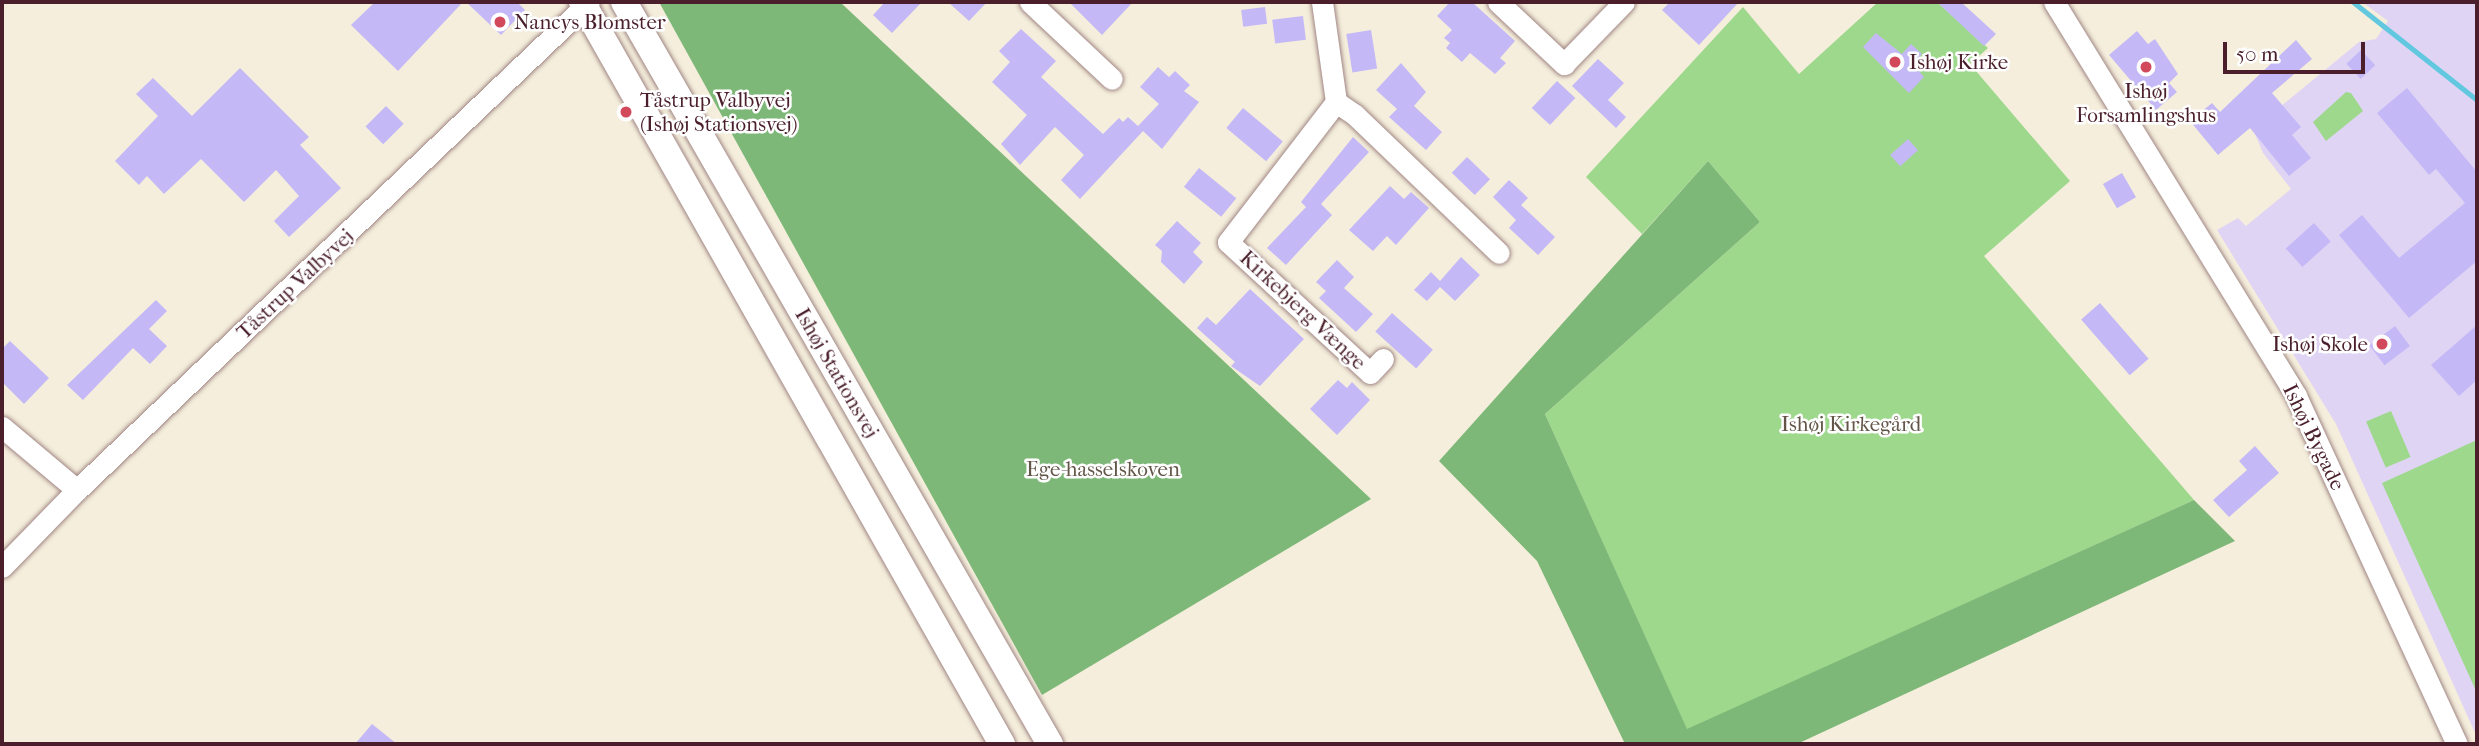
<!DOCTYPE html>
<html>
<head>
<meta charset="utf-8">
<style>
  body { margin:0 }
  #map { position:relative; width:2479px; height:746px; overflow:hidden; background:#f5eedc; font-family:"IM FELL French Canon",serif }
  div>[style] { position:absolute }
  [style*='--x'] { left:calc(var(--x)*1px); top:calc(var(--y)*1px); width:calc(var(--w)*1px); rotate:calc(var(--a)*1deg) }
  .built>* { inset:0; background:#e0d4f4 }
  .green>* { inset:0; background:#9dd88c; transform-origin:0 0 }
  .forest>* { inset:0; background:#7eb878 }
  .stream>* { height:5px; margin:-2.5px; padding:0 2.5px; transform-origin:2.5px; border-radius:2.5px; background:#62c8df }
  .building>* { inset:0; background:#c4b9f6; transform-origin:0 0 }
  .roads { filter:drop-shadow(0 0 2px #a08684) drop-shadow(0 0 2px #a08684) }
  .minor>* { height:21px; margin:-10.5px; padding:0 10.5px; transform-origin:10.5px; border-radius:10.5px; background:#fff }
  .major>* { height:26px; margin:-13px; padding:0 13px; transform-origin:13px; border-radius:13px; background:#fff }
  .dots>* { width:19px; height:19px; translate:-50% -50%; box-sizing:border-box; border:4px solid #fff; border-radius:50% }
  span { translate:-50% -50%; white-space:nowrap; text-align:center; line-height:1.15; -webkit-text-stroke:5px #fff; paint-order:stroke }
  .poi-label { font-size:21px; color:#4a1f2b }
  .left { translate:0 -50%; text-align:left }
  .right { translate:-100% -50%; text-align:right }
  .street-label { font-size:21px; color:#4a1f2b }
  .park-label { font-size:21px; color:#635648 }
  .frame { position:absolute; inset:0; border:4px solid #4a1f2b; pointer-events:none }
  .scale { position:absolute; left:2223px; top:42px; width:142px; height:32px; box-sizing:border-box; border:4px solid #4a1f2b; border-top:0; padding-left:9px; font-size:21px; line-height:24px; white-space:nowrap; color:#4a1f2b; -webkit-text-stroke:5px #fff; paint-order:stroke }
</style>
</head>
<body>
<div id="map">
  <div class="built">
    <div style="clip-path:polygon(2362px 2px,2477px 2px,2477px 737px,2336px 424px,2217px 230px,2238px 218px,2246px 226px,2291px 189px,2263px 153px,2253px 129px,2359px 42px,2376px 39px,2388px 21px)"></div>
  </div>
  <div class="green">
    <div style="clip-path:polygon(1878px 2px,1937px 2px,1988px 48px,1970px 64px,2070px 181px,1984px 256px,2194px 500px,1687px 730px,1545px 414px,1760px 222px,1708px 161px,1642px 234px,1586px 177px,1743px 7px,1799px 74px)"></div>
    <div style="clip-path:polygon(2346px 92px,2351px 93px,2363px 111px,2326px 141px,2313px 122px)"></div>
    <div style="left:2391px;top:411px;width:50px;height:27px;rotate:67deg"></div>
    <div style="clip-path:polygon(2477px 440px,2477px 693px,2382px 483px)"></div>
  </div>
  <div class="forest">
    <div style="clip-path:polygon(659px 2px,840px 2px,1371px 499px,1042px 695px)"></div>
    <div style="clip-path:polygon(1708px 161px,1760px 222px,1545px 414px,1687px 729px,2194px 500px,2235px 541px,1797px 744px,1625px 744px,1537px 561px,1439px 461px)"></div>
  </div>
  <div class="stream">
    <div style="--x:2353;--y:2;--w:158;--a:38.3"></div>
  </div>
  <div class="building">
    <div style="clip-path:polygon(375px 2px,463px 2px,398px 71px,351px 25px)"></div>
    <div style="clip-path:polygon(466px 2px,517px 2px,525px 10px,501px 35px)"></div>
    <div style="clip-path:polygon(885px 2px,922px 2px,892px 33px,873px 15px)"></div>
    <div style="clip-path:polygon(948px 2px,987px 2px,969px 21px)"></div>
    <div style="clip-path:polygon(1069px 2px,1133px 2px,1102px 35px)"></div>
    <div style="clip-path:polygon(1450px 2px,1472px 2px,1515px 41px,1500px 58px,1506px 63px,1495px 74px,1470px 53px,1462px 62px,1446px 48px,1450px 43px,1444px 38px,1452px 30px,1437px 16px)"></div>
    <div style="clip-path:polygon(1670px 2px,1739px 2px,1699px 45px,1662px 10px)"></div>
    <div style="clip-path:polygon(1937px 2px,1961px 2px,1996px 34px,1984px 46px)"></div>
    <div style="left:1265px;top:7px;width:17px;height:24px;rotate:83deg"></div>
    <div style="left:1303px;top:16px;width:24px;height:31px;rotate:83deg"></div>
    <div style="clip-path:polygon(1021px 29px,1056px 61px,1041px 77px,1103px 134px,1119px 118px,1123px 122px,1128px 117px,1138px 126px,1159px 104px,1140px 87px,1158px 67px,1169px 77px,1175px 71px,1190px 85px,1184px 91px,1199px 102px,1162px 149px,1143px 131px,1080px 199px,1061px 180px,1084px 155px,1055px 127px,1020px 165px,1001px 144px,1027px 115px,992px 82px,1010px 62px,999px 51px)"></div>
    <div style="left:1371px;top:30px;width:39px;height:25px;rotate:81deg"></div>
    <div style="clip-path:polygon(2137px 31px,2148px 44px,2155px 39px,2178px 74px,2169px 83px,2177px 92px,2156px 110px,2109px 55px)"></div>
    <div style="clip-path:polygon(1876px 33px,1902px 54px,1911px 44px,1922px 54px,1913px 64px,1924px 77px,1909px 93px,1863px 47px)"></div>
    <div style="clip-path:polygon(2296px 40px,2312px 59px,2272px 93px,2301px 127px,2292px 135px,2311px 158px,2289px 176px,2250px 128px,2218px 155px,2190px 121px,2212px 103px,2220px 112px)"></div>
    <div style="left:2361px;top:50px;width:21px;height:20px;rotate:47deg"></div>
    <div style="clip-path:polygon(1598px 59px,1624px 83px,1608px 100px,1626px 117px,1616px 128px,1572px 86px)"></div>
    <div style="clip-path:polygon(1401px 63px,1426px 92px,1414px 106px,1442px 132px,1426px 150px,1389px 117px,1397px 109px,1376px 90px)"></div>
    <div style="clip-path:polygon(240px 68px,309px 137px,300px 145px,341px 188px,289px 237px,274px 221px,299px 196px,276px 170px,244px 202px,201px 159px,164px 194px,147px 176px,139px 185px,115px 161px,158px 116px,136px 94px,153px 78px,192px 116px)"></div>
    <div style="left:1557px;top:81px;width:25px;height:37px;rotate:43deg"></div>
    <div style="clip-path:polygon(2407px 88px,2477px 172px,2477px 261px,2409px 318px,2339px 235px,2362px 215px,2399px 258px,2465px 203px,2436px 169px,2429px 175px,2377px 113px)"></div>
    <div style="left:386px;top:106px;width:25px;height:29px;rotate:45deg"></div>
    <div style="left:1243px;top:108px;width:52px;height:26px;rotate:40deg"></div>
    <div style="clip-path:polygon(1353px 137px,1369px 152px,1321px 204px,1332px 215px,1286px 265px,1267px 248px,1306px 207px,1301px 202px)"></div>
    <div style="left:1908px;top:139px;width:15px;height:24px;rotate:48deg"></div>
    <div style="left:1467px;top:157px;width:32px;height:22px;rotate:44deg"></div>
    <div style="left:1199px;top:168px;width:48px;height:24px;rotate:39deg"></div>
    <div style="left:2122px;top:173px;width:28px;height:22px;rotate:60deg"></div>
    <div style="clip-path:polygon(1509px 180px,1528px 198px,1521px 205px,1555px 237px,1538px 255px,1509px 228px,1516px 220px,1493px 197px)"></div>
    <div style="clip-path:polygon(1390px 186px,1404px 199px,1411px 192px,1429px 208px,1396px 245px,1387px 236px,1373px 251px,1349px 230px)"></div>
    <div style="clip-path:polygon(1177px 221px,1201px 243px,1193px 252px,1203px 262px,1184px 284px,1161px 262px,1162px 251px,1155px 245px)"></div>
    <div style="left:2314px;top:223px;width:25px;height:38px;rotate:48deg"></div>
    <div style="clip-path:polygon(1461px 257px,1480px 275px,1455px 301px,1440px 287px,1427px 301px,1414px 290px,1431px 272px,1440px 281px)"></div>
    <div style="clip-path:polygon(1337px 260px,1354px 277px,1344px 288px,1373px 314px,1356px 332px,1319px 298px,1326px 291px,1316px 282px)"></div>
    <div style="clip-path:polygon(1250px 289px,1304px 339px,1260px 386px,1231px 366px,1235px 362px,1197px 328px,1207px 317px,1216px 325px)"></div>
    <div style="clip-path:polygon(156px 300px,167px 311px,149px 329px,167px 346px,150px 364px,133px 348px,83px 400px,67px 385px)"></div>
    <div style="left:2100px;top:303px;width:74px;height:25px;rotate:49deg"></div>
    <div style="left:1392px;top:313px;width:55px;height:25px;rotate:42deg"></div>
    <div style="clip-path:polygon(2477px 325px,2477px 380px,2459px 396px,2431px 365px)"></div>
    <div style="left:2395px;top:326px;width:25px;height:32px;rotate:53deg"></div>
    <div style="clip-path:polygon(10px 341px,49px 378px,24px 404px,2px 382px,2px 349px)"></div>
    <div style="clip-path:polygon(1338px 380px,1347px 388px,1352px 382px,1370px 400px,1337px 435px,1310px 409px)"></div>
    <div style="clip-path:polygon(2255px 446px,2279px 473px,2229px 517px,2213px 500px,2247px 470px,2239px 461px)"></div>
    <div style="clip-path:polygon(372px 724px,397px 744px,355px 744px)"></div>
  </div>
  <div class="roads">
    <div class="minor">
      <div style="--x:1030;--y:2;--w:112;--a:43.2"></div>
      <div style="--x:1322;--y:2;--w:101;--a:82"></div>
      <div style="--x:1336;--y:102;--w:177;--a:127.6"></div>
      <div style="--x:1228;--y:242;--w:193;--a:42.7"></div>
      <div style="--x:1370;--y:373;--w:19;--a:-47"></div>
      <div style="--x:1498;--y:2;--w:91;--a:43.2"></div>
      <div style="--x:1564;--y:64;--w:86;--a:-45.9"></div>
      <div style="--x:2054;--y:2;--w:462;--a:58.4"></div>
      <div style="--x:2296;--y:396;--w:383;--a:65.2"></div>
      <div style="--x:1336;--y:102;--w:23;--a:34"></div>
      <div style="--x:1355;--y:115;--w:199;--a:43.8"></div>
      <div style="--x:2;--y:427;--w:98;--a:40"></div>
      <div style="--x:2;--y:567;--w:107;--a:-45.8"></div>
      <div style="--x:77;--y:490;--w:707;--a:-43.63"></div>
    </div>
    <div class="major">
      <div style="--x:582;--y:2;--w:853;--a:60.49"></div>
      <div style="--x:624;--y:2;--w:856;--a:60.14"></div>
    </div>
  </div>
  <div class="dots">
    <div style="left:500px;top:22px;background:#d1495b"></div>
    <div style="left:1895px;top:62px;background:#d1495b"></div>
    <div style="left:2146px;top:67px;background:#d1495b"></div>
    <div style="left:626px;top:112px;background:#d1495b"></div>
    <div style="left:2382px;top:344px;background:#d1495b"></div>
  </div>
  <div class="poi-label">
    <span class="left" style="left:514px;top:22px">Nancys Blomster</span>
    <span class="left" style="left:1909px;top:62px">Ishøj Kirke</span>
    <span style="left:2146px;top:103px">Ishøj<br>Forsamlingshus</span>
    <span class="left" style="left:640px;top:112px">Tåstrup Valbyvej<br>(Ishøj Stationsvej)</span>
    <span class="right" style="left:2368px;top:344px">Ishøj Skole</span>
  </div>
  <div class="street-label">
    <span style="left:295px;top:284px;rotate:-43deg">Tåstrup Valbyvej</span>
    <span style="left:1303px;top:310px;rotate:43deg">Kirkebjerg Vænge</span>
    <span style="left:837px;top:373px;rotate:60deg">Ishøj Stationsvej</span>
    <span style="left:2314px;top:437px;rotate:64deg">Ishøj Bygade</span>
  </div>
  <div class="park-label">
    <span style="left:1851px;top:424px">Ishøj Kirkegård</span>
    <span style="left:1103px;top:469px">Ege-hasselskoven</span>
  </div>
  <div class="frame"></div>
  <div class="scale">50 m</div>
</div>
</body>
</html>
